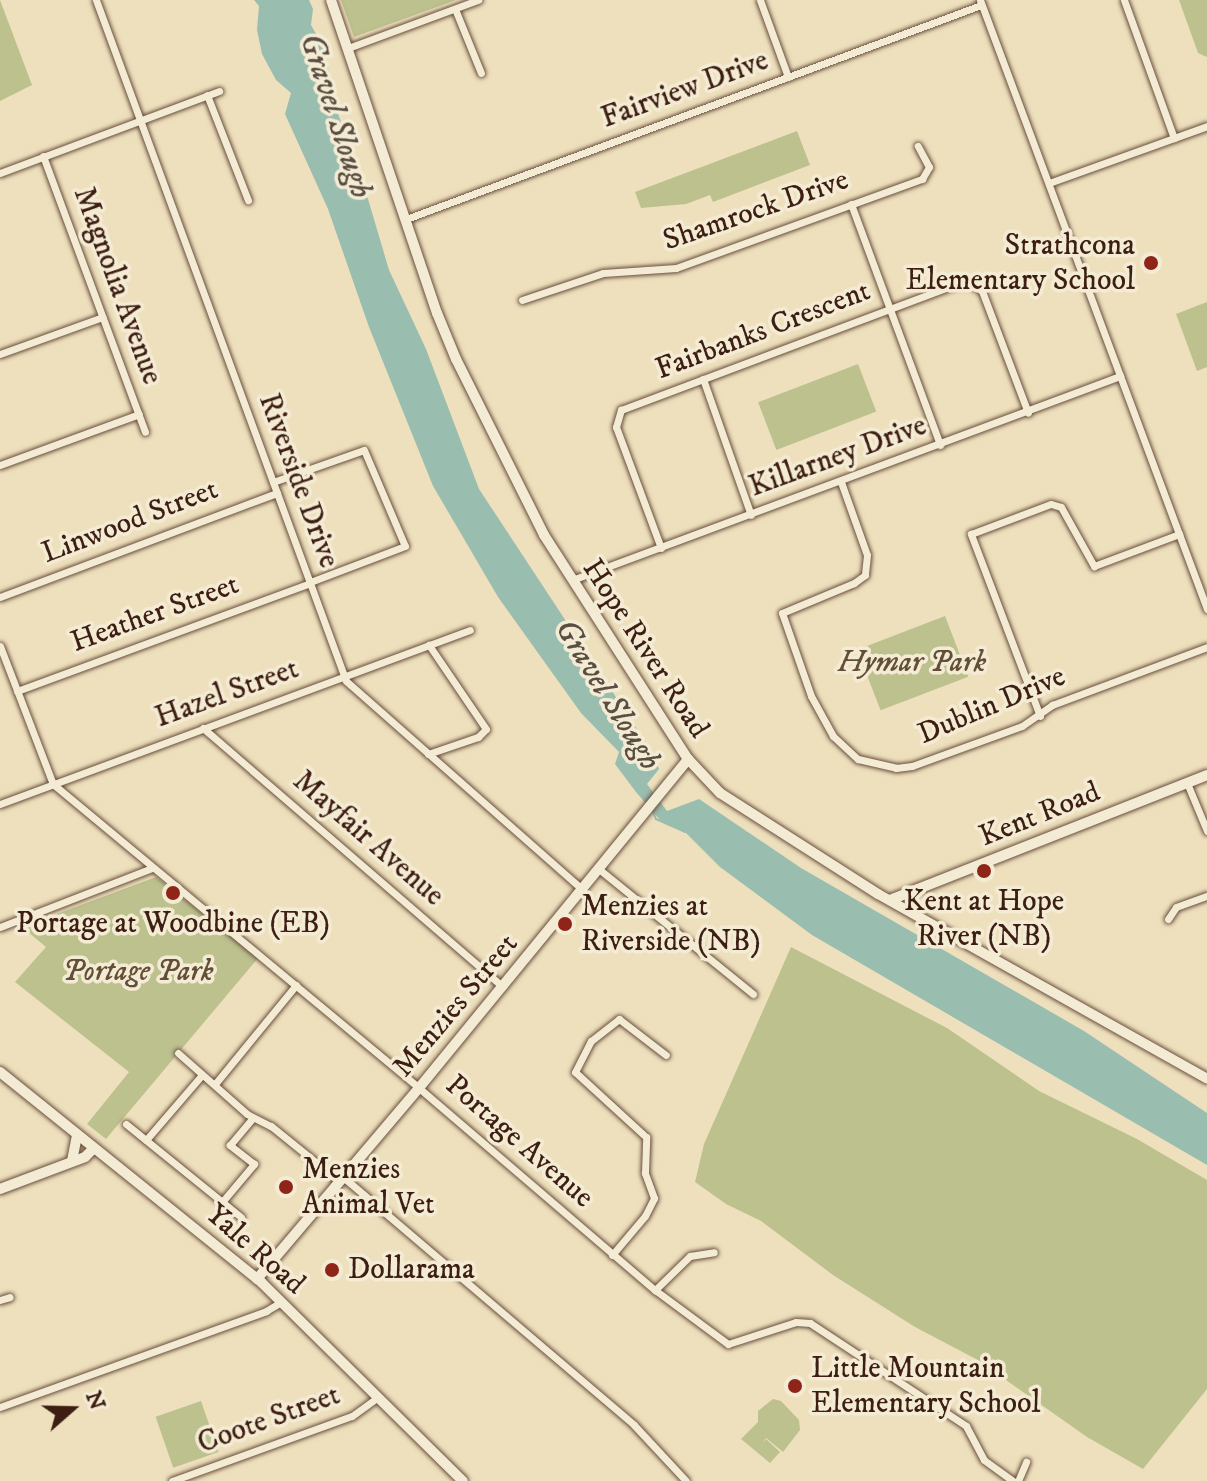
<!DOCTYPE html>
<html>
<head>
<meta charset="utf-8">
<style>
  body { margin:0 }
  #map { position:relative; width:1207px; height:1481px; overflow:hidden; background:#eee0bd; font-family:"IM FELL DW Pica",serif }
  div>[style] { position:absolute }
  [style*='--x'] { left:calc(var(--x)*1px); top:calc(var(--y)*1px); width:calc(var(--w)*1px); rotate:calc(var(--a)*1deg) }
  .green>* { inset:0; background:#bcc18e; transform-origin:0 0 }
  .water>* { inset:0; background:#99bdaf }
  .stream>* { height:2px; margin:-1px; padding:0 1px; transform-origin:1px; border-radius:1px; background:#99bdaf }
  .roads { filter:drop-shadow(0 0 2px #694e3d) drop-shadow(0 0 2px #694e3d) }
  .street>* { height:7px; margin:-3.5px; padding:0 3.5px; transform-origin:3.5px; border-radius:3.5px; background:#f4ebd4 }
  .secondary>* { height:10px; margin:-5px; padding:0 5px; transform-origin:5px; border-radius:5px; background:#f4ebd4 }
  .dots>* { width:22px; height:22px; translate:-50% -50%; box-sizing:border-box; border:4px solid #f4ebd4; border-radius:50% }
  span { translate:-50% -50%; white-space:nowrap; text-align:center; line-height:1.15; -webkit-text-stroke:7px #f4ebd4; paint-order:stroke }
  .street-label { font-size:30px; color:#3d1e12 }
  .poi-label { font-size:30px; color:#3d1e12 }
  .right { translate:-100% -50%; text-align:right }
  .left { translate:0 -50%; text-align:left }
  .park-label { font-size:30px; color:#634f37; font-style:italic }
  .water-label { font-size:32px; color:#594e41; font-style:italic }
  .north { position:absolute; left:32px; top:1369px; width:80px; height:80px; -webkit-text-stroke:6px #f4ebd4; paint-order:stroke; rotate:70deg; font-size:22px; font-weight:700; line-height:32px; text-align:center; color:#3d1e12 }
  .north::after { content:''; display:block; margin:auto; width:28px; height:36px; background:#3d1e12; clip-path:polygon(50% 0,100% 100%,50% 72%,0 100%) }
</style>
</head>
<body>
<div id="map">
  <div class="green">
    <div style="clip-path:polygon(0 0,32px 85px,0 101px)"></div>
    <div style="clip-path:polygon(341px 0,456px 0,354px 37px)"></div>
    <div style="clip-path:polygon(1179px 0,1207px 0,1207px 57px,1198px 53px)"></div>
    <div style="clip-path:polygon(797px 131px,810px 165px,713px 202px,710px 195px,686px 204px,641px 208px,635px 192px)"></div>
    <div style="clip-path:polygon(1207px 302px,1207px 367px,1197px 371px,1176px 314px)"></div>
    <div style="left:858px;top:364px;width:51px;height:107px;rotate:69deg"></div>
    <div style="left:945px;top:616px;width:65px;height:94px;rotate:69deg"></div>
    <div style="clip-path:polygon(156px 877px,258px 958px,106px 1139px,87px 1124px,129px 1072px,15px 982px,46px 947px,22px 927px)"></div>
    <div style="clip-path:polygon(791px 947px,947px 1028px,1039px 1091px,1137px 1139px,1207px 1180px,1207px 1389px,1143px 1469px,1087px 1437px,976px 1359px,915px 1327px,833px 1275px,761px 1221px,726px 1204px,695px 1182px,704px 1144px)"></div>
    <div style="clip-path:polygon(773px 1399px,781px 1401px,799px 1420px,800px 1430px,783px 1452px,766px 1438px,762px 1443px,766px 1439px,780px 1452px,770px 1463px,741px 1439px,758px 1422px,758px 1411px)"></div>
    <div style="left:201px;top:1401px;width:54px;height:48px;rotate:71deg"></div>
  </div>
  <div class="water">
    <div style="clip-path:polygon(254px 0,309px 0,313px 9px,311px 25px,324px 48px,337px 111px,363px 182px,389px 270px,426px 349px,479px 489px,654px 755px,659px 769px,647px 784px,667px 811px,699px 799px,801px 868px,1084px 1031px,1207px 1113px,1207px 1165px,812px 935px,720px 867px,685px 832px,660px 820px,636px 792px,615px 764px,619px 752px,581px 713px,498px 597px,433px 486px,369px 327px,328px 209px,285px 114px,291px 93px,276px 80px,262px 54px,257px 30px,259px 6px)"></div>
  </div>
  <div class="stream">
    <div style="--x:652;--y:810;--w:10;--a:66"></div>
    <div style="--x:656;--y:819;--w:32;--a:24"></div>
  </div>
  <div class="roads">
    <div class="street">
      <div style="--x:96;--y:0;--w:725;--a:69.84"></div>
      <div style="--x:346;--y:681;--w:316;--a:41.4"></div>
      <div style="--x:760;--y:0;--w:82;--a:70"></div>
      <div style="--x:980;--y:0;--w:650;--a:69.56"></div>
      <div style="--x:1124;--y:0;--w:147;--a:70.1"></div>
      <div style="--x:455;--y:9;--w:69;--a:67.9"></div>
      <div style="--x:348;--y:48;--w:139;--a:-20.3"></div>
      <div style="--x:207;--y:95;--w:113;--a:68.7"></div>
      <div style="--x:43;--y:156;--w:294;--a:69.7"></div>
      <div style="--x:0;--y:173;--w:234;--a:-20.5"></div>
      <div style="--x:1049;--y:183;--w:168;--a:-19.8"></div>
      <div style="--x:851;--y:204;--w:257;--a:69.7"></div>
      <div style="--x:406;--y:219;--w:614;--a:-20.41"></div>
      <div style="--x:522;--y:300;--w:85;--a:-18.4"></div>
      <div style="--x:603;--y:273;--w:73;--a:-3.9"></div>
      <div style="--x:676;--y:268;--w:262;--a:-19.9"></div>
      <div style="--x:922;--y:179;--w:14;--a:-60"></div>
      <div style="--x:929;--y:167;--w:24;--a:-118"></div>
      <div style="--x:0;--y:354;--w:109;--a:-19.8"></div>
      <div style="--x:703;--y:379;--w:144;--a:70.6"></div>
      <div style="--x:0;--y:465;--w:148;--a:-20.1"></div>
      <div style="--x:273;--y:482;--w:96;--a:-19.4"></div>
      <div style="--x:364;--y:450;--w:104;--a:66.9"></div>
      <div style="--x:405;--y:546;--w:102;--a:159.2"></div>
      <div style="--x:841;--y:482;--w:77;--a:70.4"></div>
      <div style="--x:867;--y:555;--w:20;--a:96"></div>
      <div style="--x:865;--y:575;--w:14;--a:144"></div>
      <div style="--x:854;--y:583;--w:78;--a:157.4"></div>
      <div style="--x:782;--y:613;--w:88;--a:70.7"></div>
      <div style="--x:811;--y:696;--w:46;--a:61.2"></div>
      <div style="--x:833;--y:736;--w:34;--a:43"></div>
      <div style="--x:858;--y:759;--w:39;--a:13"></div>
      <div style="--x:896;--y:768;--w:16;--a:-7"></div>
      <div style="--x:912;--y:766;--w:117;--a:-20"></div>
      <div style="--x:1022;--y:726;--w:37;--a:-35"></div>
      <div style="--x:1052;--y:705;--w:165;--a:-20.5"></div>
      <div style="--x:661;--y:548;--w:129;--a:-110.4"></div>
      <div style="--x:616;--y:427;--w:18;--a:-74"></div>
      <div style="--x:621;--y:410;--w:359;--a:-20.6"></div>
      <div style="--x:957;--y:284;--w:15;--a:0"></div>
      <div style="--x:972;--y:284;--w:12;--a:35"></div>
      <div style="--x:982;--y:291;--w:130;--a:69.3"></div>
      <div style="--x:572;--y:580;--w:585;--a:-20.42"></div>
      <div style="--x:0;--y:597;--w:296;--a:-20.6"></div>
      <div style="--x:0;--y:646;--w:148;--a:69"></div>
      <div style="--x:53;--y:784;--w:476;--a:39.7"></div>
      <div style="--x:419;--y:1088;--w:311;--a:40.6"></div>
      <div style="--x:655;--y:1290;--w:91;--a:36.5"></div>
      <div style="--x:728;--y:1344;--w:71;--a:-17.9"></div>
      <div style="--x:796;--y:1322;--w:14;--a:4"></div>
      <div style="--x:810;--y:1323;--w:187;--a:33.4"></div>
      <div style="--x:966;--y:1426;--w:38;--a:62"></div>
      <div style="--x:984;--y:1460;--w:36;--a:36"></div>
      <div style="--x:17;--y:691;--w:312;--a:-20.2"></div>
      <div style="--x:1040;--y:716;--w:195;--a:-110.8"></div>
      <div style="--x:971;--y:534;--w:85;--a:-20.6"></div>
      <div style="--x:1051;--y:504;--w:10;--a:17"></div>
      <div style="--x:1061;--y:507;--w:68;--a:60.8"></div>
      <div style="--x:1094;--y:566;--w:91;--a:-20.6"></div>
      <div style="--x:203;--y:728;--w:396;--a:40.8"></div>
      <div style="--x:428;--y:754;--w:53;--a:-18.8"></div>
      <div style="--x:478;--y:737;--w:11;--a:-45"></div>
      <div style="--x:486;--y:729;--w:102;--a:-124.2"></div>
      <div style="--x:1187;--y:783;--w:52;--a:67.4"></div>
      <div style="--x:0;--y:804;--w:501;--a:-20.32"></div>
      <div style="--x:600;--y:870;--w:197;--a:39"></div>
      <div style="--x:1168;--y:919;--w:14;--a:-56"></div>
      <div style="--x:1176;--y:907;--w:33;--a:-20"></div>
      <div style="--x:0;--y:927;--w:163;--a:-21.2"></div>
      <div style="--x:178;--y:1053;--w:92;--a:41.5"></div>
      <div style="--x:247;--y:1114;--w:27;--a:27"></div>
      <div style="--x:271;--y:1126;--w:87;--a:39"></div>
      <div style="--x:215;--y:1084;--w:128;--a:-50.7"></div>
      <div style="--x:126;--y:1124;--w:148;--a:39"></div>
      <div style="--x:146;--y:1140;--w:86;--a:-49.3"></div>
      <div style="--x:343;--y:1177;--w:382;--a:40.4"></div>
      <div style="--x:634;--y:1425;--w:76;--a:47.1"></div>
      <div style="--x:222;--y:1202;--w:50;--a:-49.9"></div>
      <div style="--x:254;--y:1164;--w:31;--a:-142"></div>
      <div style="--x:230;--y:1145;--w:35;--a:-50"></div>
      <div style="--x:612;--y:1255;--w:51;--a:-49.8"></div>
      <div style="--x:645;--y:1216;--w:20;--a:-63"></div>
      <div style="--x:654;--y:1198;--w:27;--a:-110"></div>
      <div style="--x:645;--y:1173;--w:36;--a:-88"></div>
      <div style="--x:646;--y:1137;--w:96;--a:-137.5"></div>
      <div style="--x:575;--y:1072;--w:35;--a:-63"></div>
      <div style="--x:591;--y:1041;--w:36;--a:-38"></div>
      <div style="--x:619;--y:1019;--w:59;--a:37.5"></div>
      <div style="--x:655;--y:1290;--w:49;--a:-44.2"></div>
      <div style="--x:690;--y:1256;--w:24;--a:-9"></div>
      <div style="--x:0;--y:1300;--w:10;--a:-17"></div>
      <div style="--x:0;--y:1407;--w:283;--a:-19.8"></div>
      <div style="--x:266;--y:1311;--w:17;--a:-31"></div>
      <div style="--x:172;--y:1481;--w:191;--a:-19.9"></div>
      <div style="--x:352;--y:1416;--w:31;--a:-36"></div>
      <div style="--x:1018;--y:1481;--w:21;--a:-67"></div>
    </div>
    <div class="secondary">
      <div style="--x:331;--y:0;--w:330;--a:71.3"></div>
      <div style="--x:437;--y:313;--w:50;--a:67.6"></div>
      <div style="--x:456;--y:359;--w:197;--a:63.4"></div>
      <div style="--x:544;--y:535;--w:266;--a:57.3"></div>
      <div style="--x:688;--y:759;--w:47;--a:46.7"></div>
      <div style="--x:720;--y:793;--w:188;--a:32.6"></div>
      <div style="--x:878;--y:894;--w:377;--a:29.3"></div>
      <div style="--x:890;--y:900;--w:341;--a:-21.5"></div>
      <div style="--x:0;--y:1072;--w:336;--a:38.8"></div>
      <div style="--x:262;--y:1283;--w:282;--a:44.6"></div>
      <div style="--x:72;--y:1161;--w:25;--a:-79"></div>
      <div style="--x:0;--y:1189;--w:91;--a:-20.6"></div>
      <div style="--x:85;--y:1157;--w:11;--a:-45"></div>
      <div style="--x:257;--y:1279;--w:250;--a:-49.7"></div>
      <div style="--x:419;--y:1088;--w:425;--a:-50.7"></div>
    </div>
  </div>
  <div class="dots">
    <div style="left:1151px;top:263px;background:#8f2418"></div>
    <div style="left:984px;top:871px;background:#8f2418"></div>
    <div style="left:173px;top:893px;background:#8f2418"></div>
    <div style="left:565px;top:924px;background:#8f2418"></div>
    <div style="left:286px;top:1187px;background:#8f2418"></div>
    <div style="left:332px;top:1270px;background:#8f2418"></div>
    <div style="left:795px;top:1386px;background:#8f2418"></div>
  </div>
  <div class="street-label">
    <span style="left:685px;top:90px;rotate:-20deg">Fairview Drive</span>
    <span style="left:756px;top:211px;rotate:-19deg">Shamrock Drive</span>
    <span style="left:117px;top:286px;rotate:70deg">Magnolia Avenue</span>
    <span style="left:763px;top:331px;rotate:-21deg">Fairbanks Crescent</span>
    <span style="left:838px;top:457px;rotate:-20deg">Killarney Drive</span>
    <span style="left:298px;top:481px;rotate:70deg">Riverside Drive</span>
    <span style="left:130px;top:522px;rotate:-21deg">Linwood Street</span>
    <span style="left:155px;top:614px;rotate:-20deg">Heather Street</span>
    <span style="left:645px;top:649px;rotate:57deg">Hope River Road</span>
    <span style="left:227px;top:694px;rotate:-20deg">Hazel Street</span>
    <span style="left:992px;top:706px;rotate:-23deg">Dublin Drive</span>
    <span style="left:1040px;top:815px;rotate:-22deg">Kent Road</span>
    <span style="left:368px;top:839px;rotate:41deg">Mayfair Avenue</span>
    <span style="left:456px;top:1006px;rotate:-50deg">Menzies Street</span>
    <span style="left:519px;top:1142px;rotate:41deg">Portage Avenue</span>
    <span style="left:255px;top:1250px;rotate:41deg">Yale Road</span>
    <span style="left:269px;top:1420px;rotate:-20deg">Coote Street</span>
  </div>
  <div class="poi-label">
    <span class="right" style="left:1135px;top:263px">Strathcona<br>Elementary School</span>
    <span style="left:984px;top:919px">Kent at Hope<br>River (NB)</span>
    <span class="left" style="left:581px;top:924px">Menzies at<br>Riverside (NB)</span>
    <span style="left:173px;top:924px">Portage at Woodbine (EB)</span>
    <span class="left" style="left:302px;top:1187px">Menzies<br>Animal Vet</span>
    <span class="left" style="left:348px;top:1270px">Dollarama</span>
    <span class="left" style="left:811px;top:1386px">Little Mountain<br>Elementary School</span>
  </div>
  <div class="park-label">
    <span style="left:912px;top:663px">Hymar Park</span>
    <span style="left:138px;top:972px">Portage Park</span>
  </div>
  <div class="water-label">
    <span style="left:335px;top:116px;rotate:72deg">Gravel Slough</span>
    <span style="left:607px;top:695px;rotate:58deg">Gravel Slough</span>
  </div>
  <div class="north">N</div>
</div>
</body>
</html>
